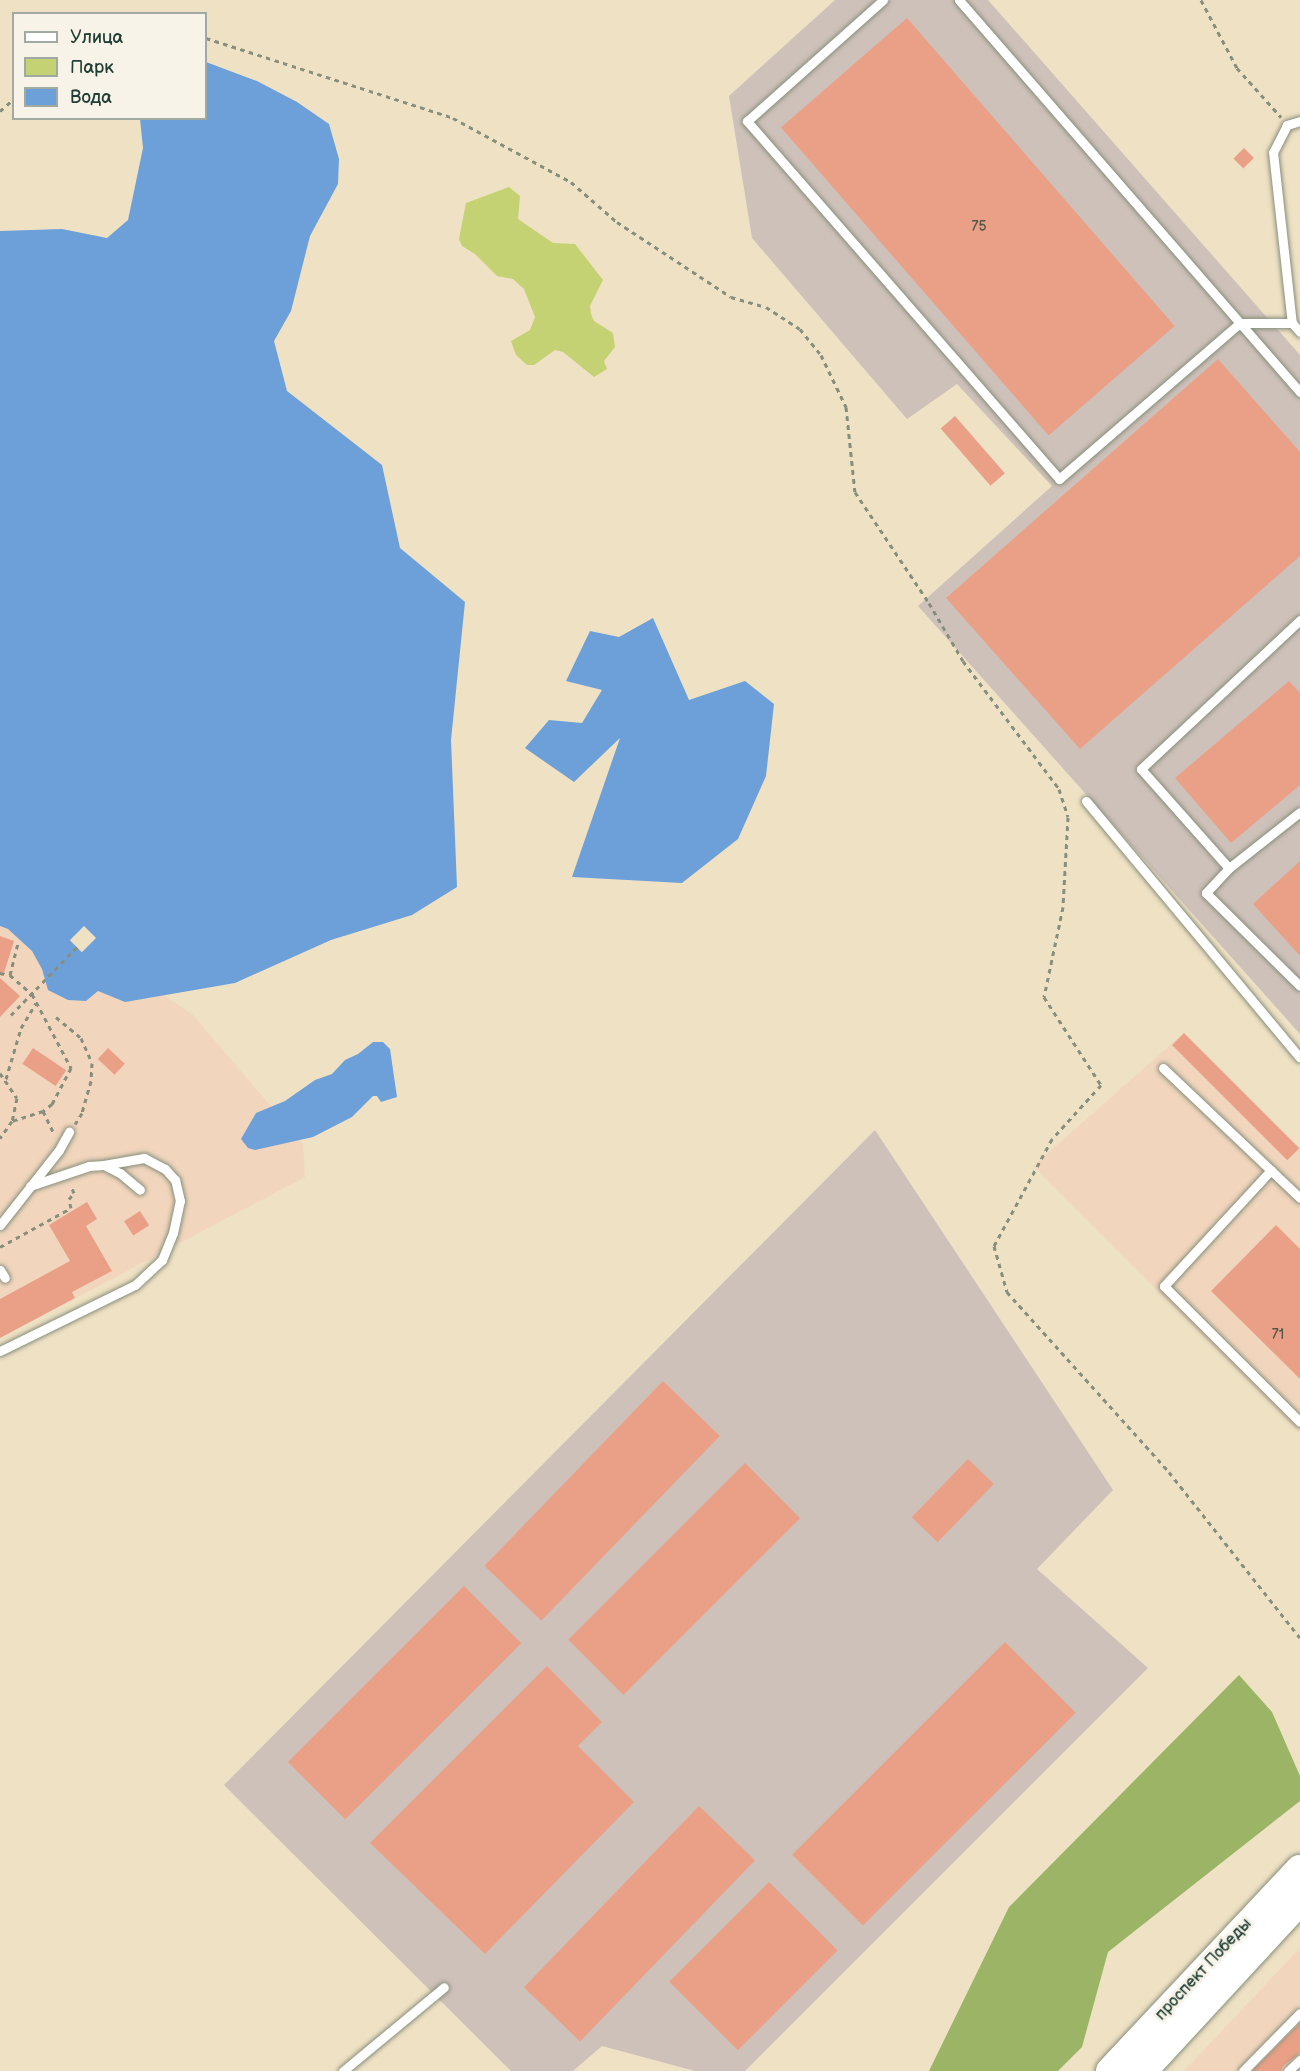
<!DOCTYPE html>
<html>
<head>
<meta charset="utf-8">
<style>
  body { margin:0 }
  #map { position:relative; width:1300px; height:2071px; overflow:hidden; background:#efe1c4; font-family:"Balsamiq Sans",sans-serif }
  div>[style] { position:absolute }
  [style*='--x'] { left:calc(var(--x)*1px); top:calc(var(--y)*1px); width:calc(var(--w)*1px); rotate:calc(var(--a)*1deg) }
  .built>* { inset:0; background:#f1d5bd }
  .industrial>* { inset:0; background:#cec1ba }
  .green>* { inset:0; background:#c4d273 }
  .forest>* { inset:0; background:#9bb465 }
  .water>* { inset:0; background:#6da0d8 }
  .pier>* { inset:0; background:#efe1c4; transform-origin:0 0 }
  .building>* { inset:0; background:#eaa087; transform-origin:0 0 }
  .path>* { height:3px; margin-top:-1.5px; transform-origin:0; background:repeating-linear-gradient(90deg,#878f7c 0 4.5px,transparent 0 9px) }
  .roads { filter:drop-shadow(0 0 2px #878f7c) drop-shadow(0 0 2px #878f7c) }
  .service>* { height:9px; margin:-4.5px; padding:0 4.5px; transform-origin:4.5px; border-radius:4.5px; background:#fff }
  .primary>* { height:28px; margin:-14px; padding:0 14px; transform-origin:14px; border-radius:14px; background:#fff }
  span { translate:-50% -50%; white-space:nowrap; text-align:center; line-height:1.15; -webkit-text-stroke:6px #f7f3e8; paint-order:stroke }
  .number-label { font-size:14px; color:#525649 }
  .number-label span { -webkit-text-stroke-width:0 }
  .street-label { font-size:16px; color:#1f3d34 }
  .legend { position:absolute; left:12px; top:12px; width:195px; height:108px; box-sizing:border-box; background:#f7f3e8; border:2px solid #a1aaa0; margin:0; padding:8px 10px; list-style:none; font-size:18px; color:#1f3d34 }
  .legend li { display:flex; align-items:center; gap:12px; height:30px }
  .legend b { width:30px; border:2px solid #a1aaa0 }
</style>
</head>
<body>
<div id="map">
  <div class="built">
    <div style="clip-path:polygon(0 884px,193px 1015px,303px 1144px,305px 1177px,0 1338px)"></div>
    <div style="clip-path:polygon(1184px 1033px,1300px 1148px,1300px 1433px,1033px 1166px)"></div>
    <div style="clip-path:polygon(1300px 1948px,1300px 2071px,1184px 2071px)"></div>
  </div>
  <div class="industrial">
    <div style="clip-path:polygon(835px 0,988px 0,1300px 355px,1300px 1034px,918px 606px,1052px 486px,957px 384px,907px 419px,752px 238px,729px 96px)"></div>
    <div style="clip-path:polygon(875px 1130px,1113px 1490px,1037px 1569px,1148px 1668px,745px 2071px,695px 2071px,602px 2046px,573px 2071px,511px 2071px,224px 1785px)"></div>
  </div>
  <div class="green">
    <div style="clip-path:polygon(509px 187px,520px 196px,518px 219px,553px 243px,575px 244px,603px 280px,590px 306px,591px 314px,594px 321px,613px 333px,615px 347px,604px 361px,607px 369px,594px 377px,563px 352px,555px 350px,534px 365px,527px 365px,516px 355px,511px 341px,530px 330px,535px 317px,524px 289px,513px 279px,497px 276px,475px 254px,462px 246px,459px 239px,466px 203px)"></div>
  </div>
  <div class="forest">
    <div style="clip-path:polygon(1239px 1675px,1272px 1712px,1300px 1776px,1300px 1801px,1108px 1952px,1082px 2047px,1058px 2071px,929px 2071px,1009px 1907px)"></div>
  </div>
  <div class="water">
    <div style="clip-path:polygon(206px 62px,257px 81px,297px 102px,329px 124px,339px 159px,338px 184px,310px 236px,291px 311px,274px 341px,287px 391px,382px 465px,400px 548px,465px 602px,451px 740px,457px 887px,412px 915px,331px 940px,235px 983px,125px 1002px,98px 991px,86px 1001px,68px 1000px,48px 990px,42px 969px,32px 951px,8px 929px,0 926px,0 231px,62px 229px,107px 238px,128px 220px,143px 148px,140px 119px,206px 118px)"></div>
    <div style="clip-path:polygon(653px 618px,689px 700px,745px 681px,774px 704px,766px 776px,738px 839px,682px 883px,572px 877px,620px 738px,574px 782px,525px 748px,549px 720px,582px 723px,602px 690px,566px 681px,590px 631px,619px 637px)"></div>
    <div style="clip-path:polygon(373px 1042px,383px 1042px,390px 1049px,397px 1097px,381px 1102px,377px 1096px,373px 1096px,352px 1117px,313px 1137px,255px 1150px,248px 1148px,241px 1139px,256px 1113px,285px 1101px,315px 1080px,332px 1074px,345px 1060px,358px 1054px)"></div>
  </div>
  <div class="pier">
    <div style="left:84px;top:926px;width:17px;height:20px;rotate:45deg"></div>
  </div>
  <div class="building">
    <div style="left:907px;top:18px;width:408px;height:167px;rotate:49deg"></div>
    <div style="left:1244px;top:148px;width:14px;height:15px;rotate:45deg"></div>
    <div style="clip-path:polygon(1218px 359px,1300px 452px,1300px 556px,1080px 749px,946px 598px)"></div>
    <div style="left:955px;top:416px;width:76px;height:19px;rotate:49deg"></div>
    <div style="clip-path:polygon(1289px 681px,1300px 693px,1300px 785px,1231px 843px,1175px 778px)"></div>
    <div style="clip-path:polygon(1300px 861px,1300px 956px,1253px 904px)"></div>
    <div style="clip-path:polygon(0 936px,14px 941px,3px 976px,0 975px)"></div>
    <div style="clip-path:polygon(0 978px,20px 996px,0 1017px)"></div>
    <div style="left:1184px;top:1033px;width:163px;height:17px;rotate:45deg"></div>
    <div style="left:33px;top:1048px;width:40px;height:19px;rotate:34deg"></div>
    <div style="left:108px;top:1048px;width:23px;height:15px;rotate:43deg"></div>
    <div style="clip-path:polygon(87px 1202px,97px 1219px,86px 1226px,112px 1271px,72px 1292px,75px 1298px,0 1338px,0 1299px,70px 1261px,49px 1225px)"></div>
    <div style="left:140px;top:1211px;width:17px;height:19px;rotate:57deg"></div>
    <div style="clip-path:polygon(1276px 1225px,1300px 1249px,1300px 1379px,1211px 1291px)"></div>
    <div style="left:663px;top:1381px;width:79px;height:257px;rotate:44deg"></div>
    <div style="left:968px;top:1459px;width:36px;height:81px;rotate:44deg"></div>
    <div style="left:745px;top:1463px;width:78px;height:250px;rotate:45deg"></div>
    <div style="left:464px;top:1586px;width:81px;height:249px;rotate:45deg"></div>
    <div style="left:1005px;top:1642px;width:100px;height:301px;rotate:45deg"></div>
    <div style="clip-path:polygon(547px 1666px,602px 1722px,578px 1746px,634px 1802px,485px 1954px,370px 1843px)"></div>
    <div style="left:699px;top:1806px;width:78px;height:252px;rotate:44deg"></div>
    <div style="left:769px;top:1882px;width:97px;height:141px;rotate:45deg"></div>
    <div style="clip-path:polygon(1300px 2023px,1300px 2053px,1283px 2066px,1281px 2071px,1252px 2071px)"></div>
  </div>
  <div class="path">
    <div style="--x:1201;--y:0;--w:77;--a:62.1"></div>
    <div style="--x:1237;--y:68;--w:66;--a:48.1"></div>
    <div style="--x:206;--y:38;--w:260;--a:17.9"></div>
    <div style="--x:453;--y:118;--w:134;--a:28.5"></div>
    <div style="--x:571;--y:182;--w:61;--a:41"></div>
    <div style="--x:617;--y:222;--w:136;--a:33.3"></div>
    <div style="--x:731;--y:297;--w:36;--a:16"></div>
    <div style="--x:766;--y:307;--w:40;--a:32.9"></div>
    <div style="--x:800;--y:329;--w:33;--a:51"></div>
    <div style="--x:821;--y:355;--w:58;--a:64.3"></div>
    <div style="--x:846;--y:407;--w:85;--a:84"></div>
    <div style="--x:855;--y:492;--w:133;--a:56.3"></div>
    <div style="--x:929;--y:603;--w:67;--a:59.6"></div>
    <div style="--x:963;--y:661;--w:160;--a:53.1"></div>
    <div style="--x:1059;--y:789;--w:29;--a:72"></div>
    <div style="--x:1068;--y:817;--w:90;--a:93.2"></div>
    <div style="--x:1063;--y:907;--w:92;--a:101.9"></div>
    <div style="--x:1044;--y:997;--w:105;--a:57.1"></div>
    <div style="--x:1101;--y:1085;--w:73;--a:132.2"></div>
    <div style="--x:1052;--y:1139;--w:122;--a:118.5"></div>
    <div style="--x:994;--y:1246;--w:48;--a:74.2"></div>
    <div style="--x:1007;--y:1292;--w:242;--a:48"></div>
    <div style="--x:1169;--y:1472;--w:211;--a:51.7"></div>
    <div style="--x:0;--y:111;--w:18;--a:-41"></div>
    <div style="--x:0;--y:973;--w:10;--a:11"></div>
    <div style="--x:10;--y:975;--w:29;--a:41"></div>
    <div style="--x:32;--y:994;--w:84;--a:62.2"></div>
    <div style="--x:71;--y:1068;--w:41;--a:117.8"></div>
    <div style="--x:52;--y:1104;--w:11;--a:142"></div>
    <div style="--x:43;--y:1111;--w:33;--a:162"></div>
    <div style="--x:10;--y:975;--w:32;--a:-76"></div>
    <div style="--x:11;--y:1015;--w:95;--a:-45.9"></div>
    <div style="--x:56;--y:1017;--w:33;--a:40"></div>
    <div style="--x:81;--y:1038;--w:27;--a:66"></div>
    <div style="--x:92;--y:1063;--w:18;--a:93"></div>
    <div style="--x:91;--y:1081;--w:33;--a:106"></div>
    <div style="--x:82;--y:1113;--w:13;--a:122"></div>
    <div style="--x:0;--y:1073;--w:30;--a:56"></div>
    <div style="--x:17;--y:1098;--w:24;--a:102"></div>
    <div style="--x:12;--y:1121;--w:21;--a:125"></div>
    <div style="--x:6;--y:1079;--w:53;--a:-73.6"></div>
    <div style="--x:21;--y:1028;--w:29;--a:-59"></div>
    <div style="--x:43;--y:1111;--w:25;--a:64"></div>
    <div style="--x:0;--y:1247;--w:81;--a:-28.8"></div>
    <div style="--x:71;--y:1208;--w:9;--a:-103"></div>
    <div style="--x:69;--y:1199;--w:8;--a:-50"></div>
    <div style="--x:74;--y:1193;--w:8;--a:-113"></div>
  </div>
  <div class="roads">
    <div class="service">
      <div style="--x:883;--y:0;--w:182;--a:138.3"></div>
      <div style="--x:747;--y:121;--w:475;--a:48.9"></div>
      <div style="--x:1059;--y:479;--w:239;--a:-40.8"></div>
      <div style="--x:1240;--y:323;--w:52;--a:0"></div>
      <div style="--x:959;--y:0;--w:520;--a:48.98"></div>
      <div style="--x:1300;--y:121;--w:14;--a:163"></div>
      <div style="--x:1287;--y:125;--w:30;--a:117"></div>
      <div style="--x:1273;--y:152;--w:172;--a:83.7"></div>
      <div style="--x:1292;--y:323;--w:12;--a:48"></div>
      <div style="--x:1300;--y:620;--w:218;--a:136.9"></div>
      <div style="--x:1141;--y:769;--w:132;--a:48.4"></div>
      <div style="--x:1229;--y:868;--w:34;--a:133"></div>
      <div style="--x:1206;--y:893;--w:132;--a:44.7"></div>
      <div style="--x:1086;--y:801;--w:334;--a:50.2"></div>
      <div style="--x:1229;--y:868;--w:90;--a:-38.3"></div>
      <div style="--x:1163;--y:1068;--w:189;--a:43.5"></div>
      <div style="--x:1271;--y:1170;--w:158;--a:132.7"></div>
      <div style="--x:1164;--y:1286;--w:192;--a:45"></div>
      <div style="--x:30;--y:1186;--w:62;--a:-18.7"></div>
      <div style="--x:89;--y:1166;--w:15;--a:-4"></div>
      <div style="--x:104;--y:1165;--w:18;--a:27"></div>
      <div style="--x:120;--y:1173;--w:26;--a:40"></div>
      <div style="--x:0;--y:1225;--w:95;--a:-51.8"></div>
      <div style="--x:59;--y:1150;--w:21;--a:-61"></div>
      <div style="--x:0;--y:1270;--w:9;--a:58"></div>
      <div style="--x:0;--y:1351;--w:150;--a:-26.1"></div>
      <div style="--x:135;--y:1285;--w:37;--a:-43"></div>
      <div style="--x:162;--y:1260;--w:29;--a:-68"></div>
      <div style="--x:173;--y:1233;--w:33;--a:-78"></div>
      <div style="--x:180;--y:1201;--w:22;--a:-103"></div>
      <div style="--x:175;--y:1180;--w:15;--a:-132"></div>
      <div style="--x:165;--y:1169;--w:24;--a:-152"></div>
      <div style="--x:144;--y:1158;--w:41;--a:170.1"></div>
      <div style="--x:343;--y:2071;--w:131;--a:-39.7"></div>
      <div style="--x:1243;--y:2071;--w:81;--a:-45.5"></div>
      <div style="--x:1288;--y:2071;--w:16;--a:-43"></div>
    </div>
    <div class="primary">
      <div style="--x:1110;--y:2071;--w:277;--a:-46.8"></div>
      <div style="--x:1143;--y:2071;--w:231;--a:-47.3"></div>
    </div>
  </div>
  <div class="number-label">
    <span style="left:979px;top:227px">75</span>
    <span style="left:1278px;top:1335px">71</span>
  </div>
  <div class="street-label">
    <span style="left:1204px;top:1970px;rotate:-47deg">проспект Победы</span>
  </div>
  <ul class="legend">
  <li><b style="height:8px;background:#fff"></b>Улица</li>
  <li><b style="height:16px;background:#c4d273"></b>Парк</li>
  <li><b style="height:16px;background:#6da0d8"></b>Вода</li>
  </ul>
</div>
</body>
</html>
